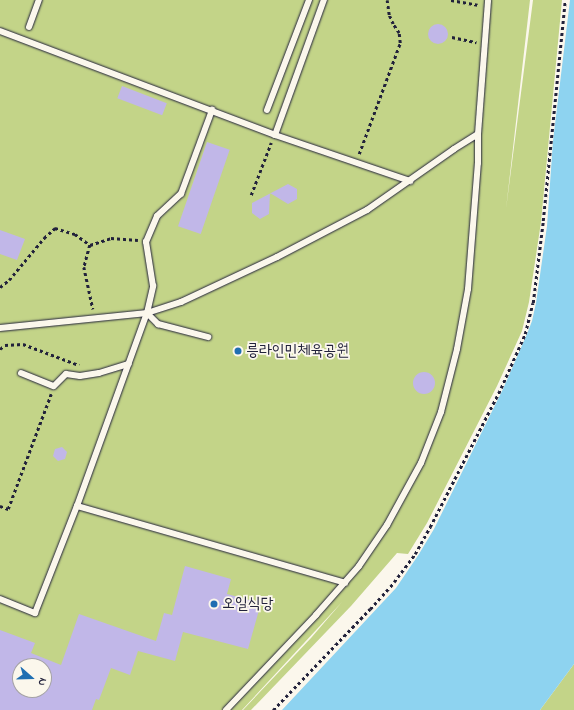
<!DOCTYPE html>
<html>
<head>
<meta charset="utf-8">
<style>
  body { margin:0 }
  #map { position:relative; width:574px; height:710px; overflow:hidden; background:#fbf7ec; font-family:"Indie Flower","Poor Story",sans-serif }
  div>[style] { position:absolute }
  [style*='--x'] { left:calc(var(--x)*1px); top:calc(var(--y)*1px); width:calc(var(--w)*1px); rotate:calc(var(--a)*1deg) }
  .green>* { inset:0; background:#c3d488 }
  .water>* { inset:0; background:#8ed3f0 }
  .building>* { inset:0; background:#c1b7e8; transform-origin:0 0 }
  .round { border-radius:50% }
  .path>* { height:2.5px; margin-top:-1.25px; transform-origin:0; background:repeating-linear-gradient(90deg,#22223b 0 3px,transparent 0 6px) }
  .roads { filter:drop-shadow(0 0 1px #22223b) drop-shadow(0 0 1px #22223b) }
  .service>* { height:6px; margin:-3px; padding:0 3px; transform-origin:3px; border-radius:3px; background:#fbf7ec }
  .dots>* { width:11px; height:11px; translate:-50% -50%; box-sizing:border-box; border:2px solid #fbf7ec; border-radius:50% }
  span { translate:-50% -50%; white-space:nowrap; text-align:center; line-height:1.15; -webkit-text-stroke:3.5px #fbf7ec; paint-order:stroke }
  .poi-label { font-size:16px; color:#22223b }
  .left { translate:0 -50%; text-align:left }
  .north { position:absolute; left:12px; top:658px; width:40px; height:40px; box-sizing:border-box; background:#fbf7ec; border:1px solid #a4a2a5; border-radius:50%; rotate:110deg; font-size:11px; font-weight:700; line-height:16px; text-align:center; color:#22223b }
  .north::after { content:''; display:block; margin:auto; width:14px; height:18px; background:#1f6fb2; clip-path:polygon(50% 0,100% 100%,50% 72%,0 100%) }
</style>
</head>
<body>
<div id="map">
  <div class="green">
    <div style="clip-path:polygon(evenodd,0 0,530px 0,506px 209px,533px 0,562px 0,541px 222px,529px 302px,522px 331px,497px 386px,427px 523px,408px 554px,397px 553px,351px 606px,251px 710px,243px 710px,311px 638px,342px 602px,242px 710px,0 710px,0 0,20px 666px,44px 666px,44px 690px,20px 690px,20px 666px)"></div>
    <div style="clip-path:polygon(574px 664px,574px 710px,540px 710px)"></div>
  </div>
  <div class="water">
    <div style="clip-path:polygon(570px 0,574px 0,574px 664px,540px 710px,282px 710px,396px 588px,419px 554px,434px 529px,503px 389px,527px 334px,532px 321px,536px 303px,547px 226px,553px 141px)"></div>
  </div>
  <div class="building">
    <div class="round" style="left:428px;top:24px;width:20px;height:20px"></div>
    <div style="left:122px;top:86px;width:48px;height:13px;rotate:21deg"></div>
    <div style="left:207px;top:142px;width:24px;height:89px;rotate:19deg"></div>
    <div style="clip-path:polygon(288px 184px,297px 189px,297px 199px,288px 204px,270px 193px,269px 214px,260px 219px,252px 213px,252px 203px)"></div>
    <div style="clip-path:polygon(0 230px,25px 239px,17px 260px,0 254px)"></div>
    <div class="round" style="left:413px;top:372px;width:22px;height:22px"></div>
    <div style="clip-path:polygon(62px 447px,67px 452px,65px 459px,58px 461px,53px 456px,55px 449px)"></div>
    <div style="clip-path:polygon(evenodd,185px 566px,231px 579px,227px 594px,261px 603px,248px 649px,183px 632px,175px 661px,138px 651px,130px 675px,111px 668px,99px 700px,96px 699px,92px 710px,0 710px,0 630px,35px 643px,31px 653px,61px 665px,79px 614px,156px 641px,164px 613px,172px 615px,185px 566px,20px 666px,44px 666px,44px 690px,20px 690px,20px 666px)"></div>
  </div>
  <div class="path">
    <div style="--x:451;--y:0;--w:27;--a:10"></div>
    <div style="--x:452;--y:37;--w:25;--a:12"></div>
    <div style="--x:359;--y:154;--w:118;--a:-69.7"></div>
    <div style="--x:400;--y:43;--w:10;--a:-96"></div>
    <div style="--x:399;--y:33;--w:11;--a:-124"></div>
    <div style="--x:393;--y:24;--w:10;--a:-114"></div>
    <div style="--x:389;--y:15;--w:15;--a:-98"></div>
    <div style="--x:251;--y:195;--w:56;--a:-69"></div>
    <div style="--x:90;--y:245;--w:23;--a:105"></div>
    <div style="--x:84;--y:267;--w:43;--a:77.9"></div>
    <div style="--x:0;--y:287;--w:11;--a:-38"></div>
    <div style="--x:9;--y:280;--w:55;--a:-50.2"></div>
    <div style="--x:44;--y:238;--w:15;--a:-42"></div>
    <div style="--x:55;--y:228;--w:21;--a:17"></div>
    <div style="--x:75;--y:234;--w:19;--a:36"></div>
    <div style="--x:90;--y:245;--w:22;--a:-18"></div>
    <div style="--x:111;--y:238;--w:27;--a:4"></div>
    <div style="--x:0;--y:349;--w:6;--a:-39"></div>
    <div style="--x:5;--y:345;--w:18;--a:-3"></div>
    <div style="--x:23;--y:344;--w:60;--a:20.6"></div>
    <div style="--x:0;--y:506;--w:9;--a:21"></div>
    <div style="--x:8;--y:509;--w:123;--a:-69.5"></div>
    <div style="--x:273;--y:710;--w:140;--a:-46.2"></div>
    <div style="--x:370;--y:609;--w:36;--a:-48"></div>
    <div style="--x:394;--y:582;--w:35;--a:-53"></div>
    <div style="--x:415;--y:554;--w:31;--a:-61"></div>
    <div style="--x:430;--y:527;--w:156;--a:-62.9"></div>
    <div style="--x:501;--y:388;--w:59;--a:-66"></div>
    <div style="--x:525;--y:334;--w:32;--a:-76"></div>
    <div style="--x:533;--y:303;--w:83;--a:-83"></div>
    <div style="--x:543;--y:221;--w:222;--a:-84.3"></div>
  </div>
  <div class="roads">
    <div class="service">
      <div style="--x:29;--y:27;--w:29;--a:-70"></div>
      <div style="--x:0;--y:31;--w:294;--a:20.7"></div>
      <div style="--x:275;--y:135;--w:143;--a:18.8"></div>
      <div style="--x:267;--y:110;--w:118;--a:-69.1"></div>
      <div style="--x:275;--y:135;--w:144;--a:-70.1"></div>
      <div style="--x:147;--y:313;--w:16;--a:45"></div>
      <div style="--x:158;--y:324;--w:52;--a:14.6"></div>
      <div style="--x:0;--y:328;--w:148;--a:-5.8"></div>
      <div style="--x:147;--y:313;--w:36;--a:-18"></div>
      <div style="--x:181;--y:302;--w:106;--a:-25.1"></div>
      <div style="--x:277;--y:257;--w:102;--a:-27.6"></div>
      <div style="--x:367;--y:210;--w:106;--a:-35"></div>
      <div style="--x:454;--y:149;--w:28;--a:-32"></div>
      <div style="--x:478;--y:134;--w:134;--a:-85.7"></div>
      <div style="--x:21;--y:373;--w:35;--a:22"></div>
      <div style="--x:54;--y:386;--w:17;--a:-45"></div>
      <div style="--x:66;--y:374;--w:14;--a:8"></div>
      <div style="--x:80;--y:376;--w:19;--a:-9"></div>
      <div style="--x:99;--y:373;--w:31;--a:-17"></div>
      <div style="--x:77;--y:506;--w:279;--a:16"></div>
      <div style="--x:0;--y:599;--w:38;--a:22"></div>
      <div style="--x:35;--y:613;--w:115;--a:-68.6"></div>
      <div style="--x:77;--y:506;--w:205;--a:-70.1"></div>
      <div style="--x:147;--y:313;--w:28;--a:-77"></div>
      <div style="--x:153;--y:286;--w:45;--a:-99"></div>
      <div style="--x:146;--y:242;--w:28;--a:-67"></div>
      <div style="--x:157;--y:216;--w:33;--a:-43"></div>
      <div style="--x:181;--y:194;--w:90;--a:-69.7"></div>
      <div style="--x:226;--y:710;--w:131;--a:-46.5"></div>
      <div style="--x:316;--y:615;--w:65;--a:-48.7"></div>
      <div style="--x:359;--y:566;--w:50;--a:-55.7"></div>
      <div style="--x:387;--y:525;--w:71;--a:-61.3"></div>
      <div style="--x:421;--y:463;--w:55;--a:-68.6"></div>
      <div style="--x:441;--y:412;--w:65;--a:-75.7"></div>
      <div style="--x:457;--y:349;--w:61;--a:-79.6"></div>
      <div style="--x:468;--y:289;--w:126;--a:-85.5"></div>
      <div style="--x:478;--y:163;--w:29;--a:-90"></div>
    </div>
  </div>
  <div class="dots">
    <div style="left:238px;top:351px;background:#1f6fb2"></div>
    <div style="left:214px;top:604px;background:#1f6fb2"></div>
  </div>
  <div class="poi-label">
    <span class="left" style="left:246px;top:351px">릉라인민체육공원</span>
    <span class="left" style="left:222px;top:604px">오일식당</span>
  </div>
  <div class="north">N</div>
</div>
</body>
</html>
